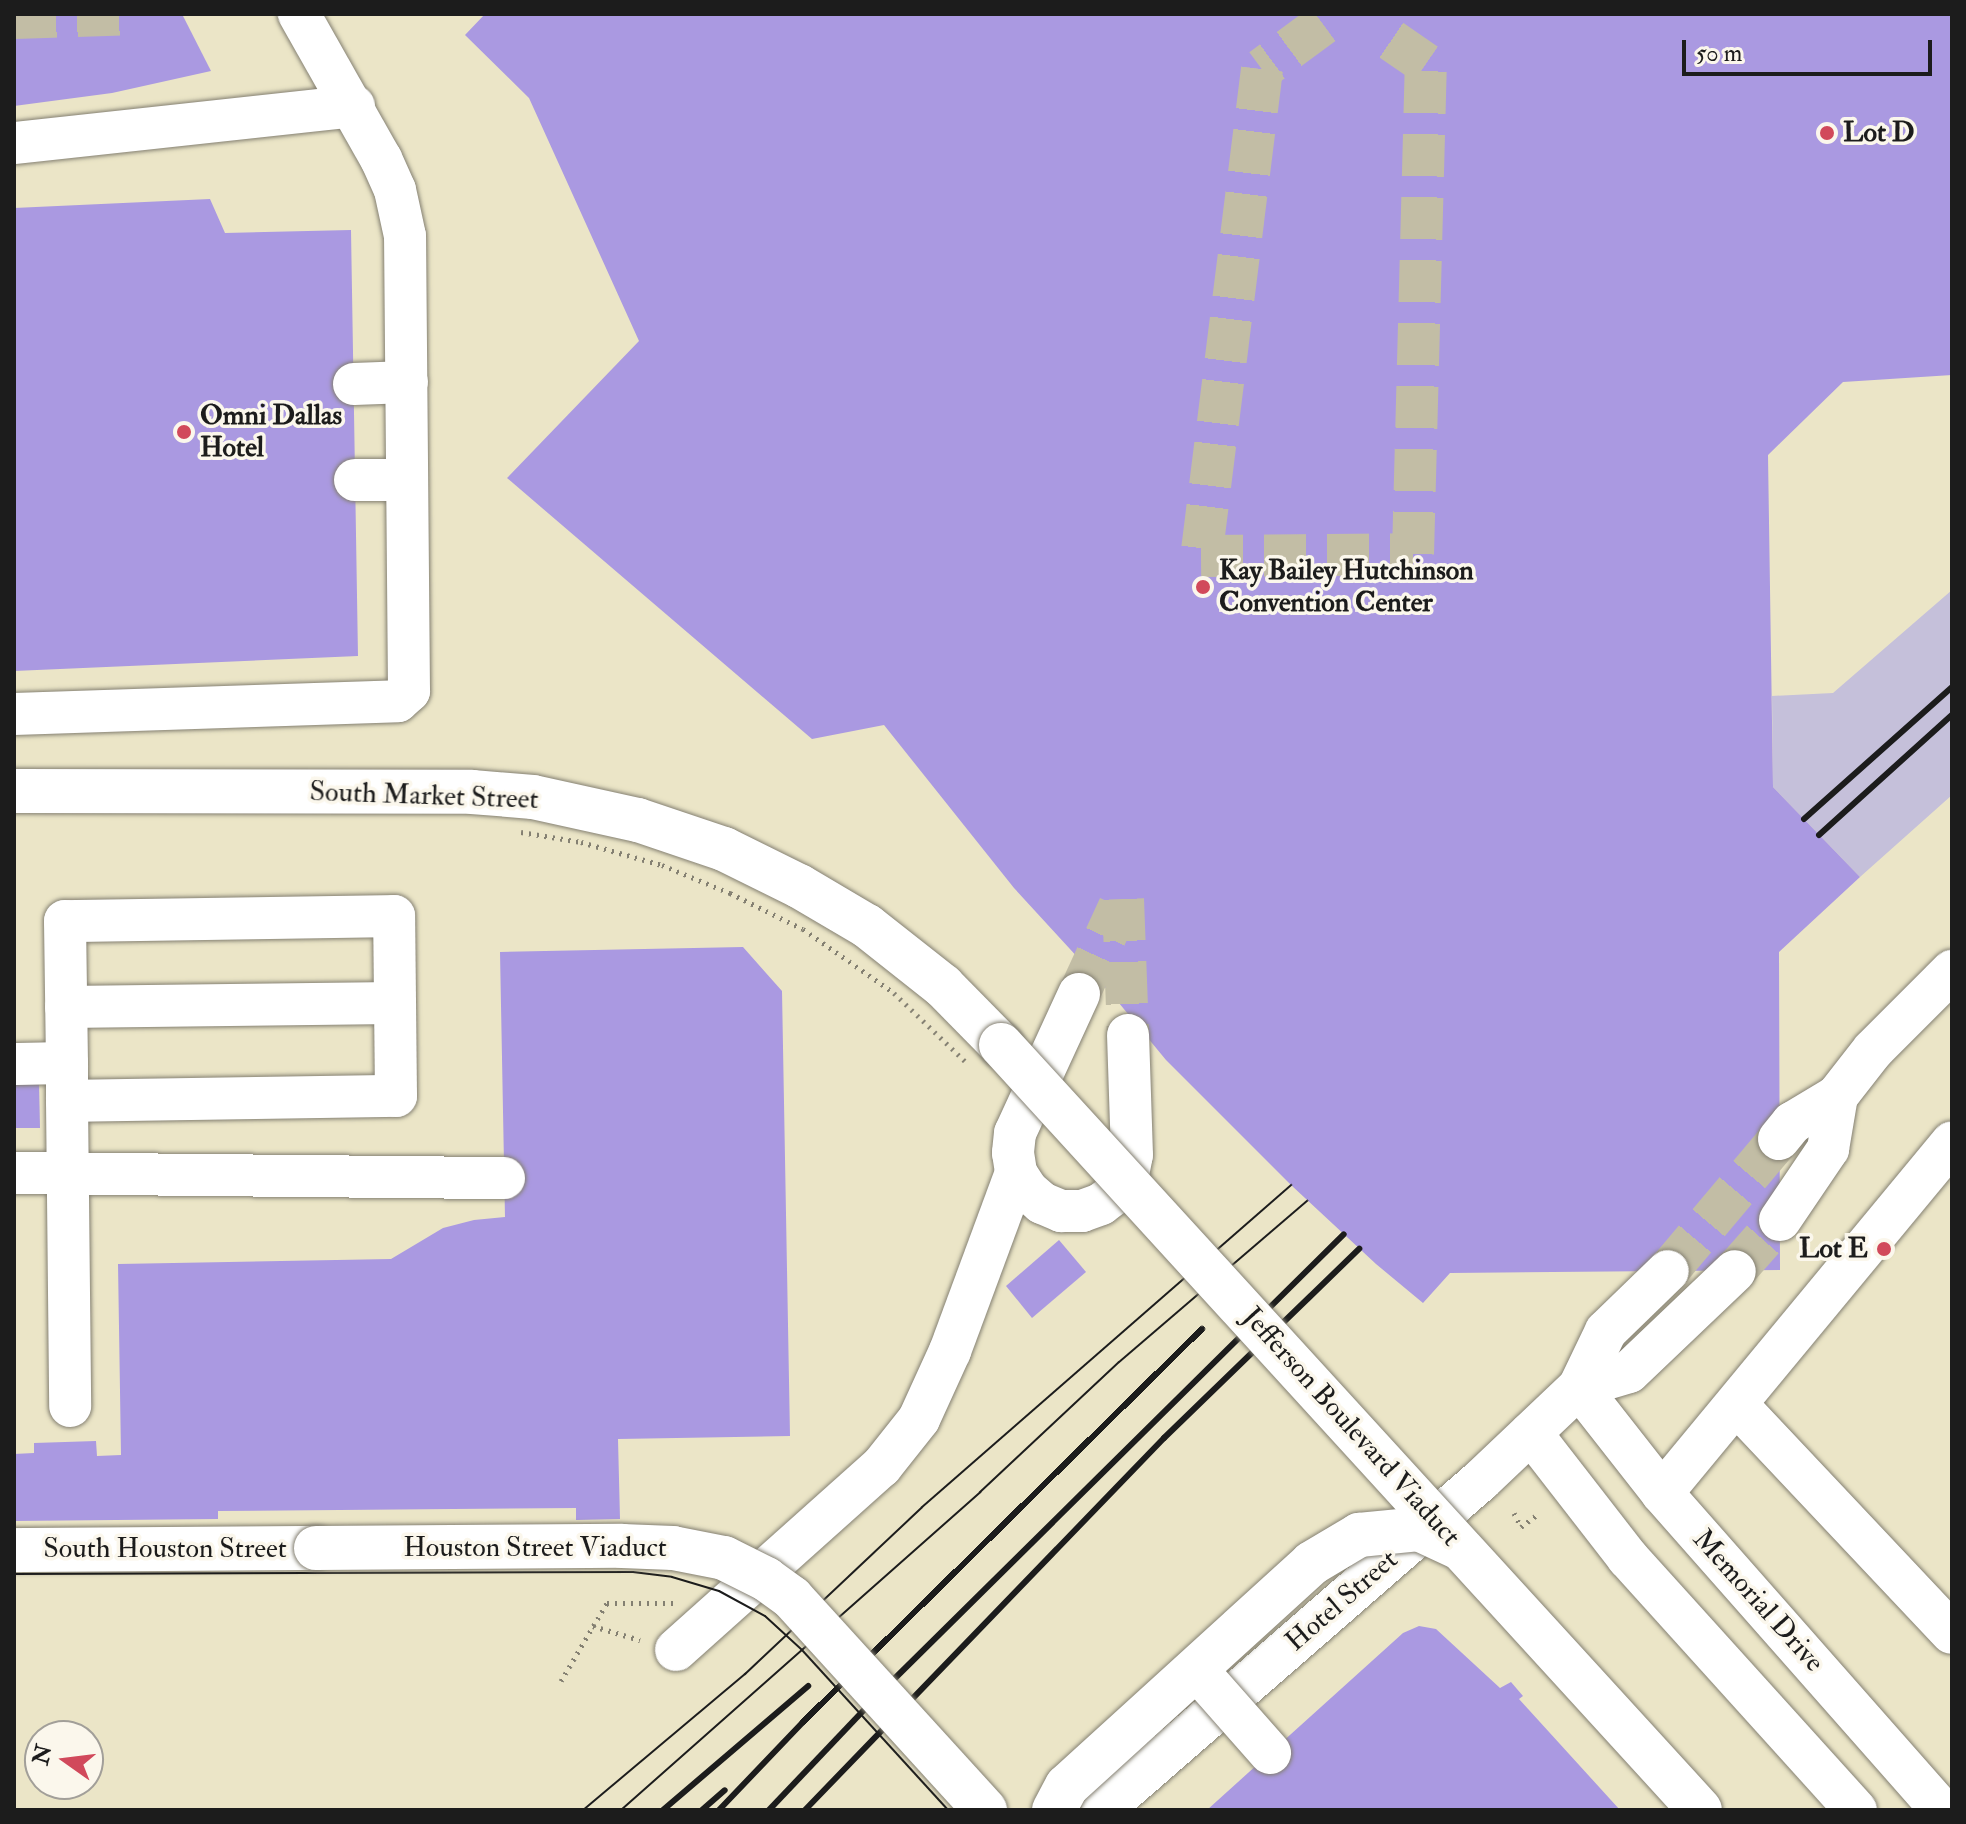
<!DOCTYPE html>
<style>
body{margin:0}
#map{position:relative;width:1966px;height:1824px;overflow:hidden;background:#ebe5c7;font-family:"IM FELL Double Pica",serif}
div>[style]{position:absolute}
.industrial>*{inset:0;background:#c5c0da}
.building>*{inset:0;background:#aa99e1}
.minor-tunnel>*{height:42px;margin-top:-21px;transform-origin:0;background:repeating-linear-gradient(90deg,#c2bda5 0 42px,transparent 0 63px)}
.path>*{height:5px;margin-top:-2.5px;transform-origin:0;background:repeating-linear-gradient(90deg,#848072 0 2px,transparent 0 8px)}
.roads{filter:drop-shadow(0 0 2px #848072) drop-shadow(0 0 2px #848072)}
.minor>*{height:42px;margin:-21px;padding:0 21px;transform-origin:21px;border-radius:21px;background:#fff}
.major>*{height:44px;margin:-22px;padding:0 22px;transform-origin:22px;border-radius:22px;background:#fff}
.tram>*{height:2px;margin:-1px;padding:0 1px;transform-origin:1px;border-radius:1px;background:#1c1c1c}
.rail>*{height:6px;margin:-3px;padding:0 3px;transform-origin:3px;border-radius:3px;background:#1c1c1c}
.path-bridge>*{height:5px;margin-top:-2.5px;transform-origin:0;background:repeating-linear-gradient(90deg,#848072 0 2px,transparent 0 8px)}
.bridges{filter:drop-shadow(0 0 2px #848072) drop-shadow(0 0 2px #848072)}
.minor-bridge>*{height:42px;margin:-21px;padding:0 21px;transform-origin:21px;border-radius:21px;background:#fff}
.major-bridge>*{height:44px;margin:-22px;padding:0 22px;transform-origin:22px;border-radius:22px;background:#fff}
.dots>*{width:22px;height:22px;translate:-50% -50%;box-sizing:border-box;border:4px solid #fbf7ec;border-radius:50%}
span{translate:-50% -50%;white-space:nowrap;text-align:center;line-height:1.15;-webkit-text-stroke:7px #fbf7ec;paint-order:stroke}
.poi-label{font-size:28px;color:#1c1c1c;font-weight:700}
.left{translate:0 -50%;text-align:left}
.right{translate:-100% -50%;text-align:right}
.street-label{font-size:28px;color:#1c1c1c}
.frame{position:absolute;inset:0;border:16px solid #1c1c1c;pointer-events:none}
.north{position:absolute;left:24px;top:1720px;width:80px;height:80px;box-sizing:border-box;background:#fbf7ec;border:2px solid #a29f99;border-radius:50%;rotate:284deg;font-size:22px;font-weight:700;line-height:32px;text-align:center;color:#1c1c1c}
.north::after{content:'';display:block;margin:auto;width:28px;height:36px;background:#d1495b;clip-path:polygon(50% 0,100% 100%,50% 72%,0 100%)}
.scale{position:absolute;left:1682px;top:40px;width:250px;height:36px;box-sizing:border-box;border:4px solid #1c1c1c;border-top:0;padding-left:10px;font-size:24px;line-height:28px;white-space:nowrap;color:#1c1c1c;-webkit-text-stroke:6px #fbf7ec;paint-order:stroke}
</style>
<div id="map">
<div class="industrial">
<i style="clip-path:polygon(1952px 590px,1952px 795px,1860px 877px,1773px 787px,1772px 696px,1833px 693px)"></i>
</div>
<div class="building">
<i style="clip-path:polygon(14px 14px,182px 14px,211px 71px,112px 93px,14px 106px)"></i>
<i style="clip-path:polygon(485px 14px,1952px 14px,1952px 375px,1843px 382px,1768px 455px,1773px 787px,1860px 877px,1779px 952px,1780px 1270px,1450px 1273px,1423px 1303px,1376px 1264px,1291px 1185px,1166px 1060px,1114px 997px,1014px 888px,884px 725px,812px 739px,507px 478px,639px 341px,529px 98px,465px 35px)"></i>
<i style="clip-path:polygon(210px 199px,225px 233px,351px 230px,358px 656px,14px 671px,14px 208px)"></i>
<i style="clip-path:polygon(743px 947px,782px 991px,790px 1436px,618px 1439px,620px 1519px,576px 1520px,576px 1508px,218px 1511px,218px 1519px,14px 1521px,14px 1454px,34px 1453px,34px 1443px,96px 1441px,97px 1456px,121px 1455px,118px 1264px,391px 1259px,443px 1228px,474px 1220px,505px 1217px,500px 952px)"></i>
<i style="clip-path:polygon(14px 1083px,39px 1083px,40px 1128px,14px 1128px)"></i>
<i style="clip-path:polygon(1059px 1240px,1086px 1272px,1032px 1318px,1006px 1286px)"></i>
<i style="clip-path:polygon(1419px 1626px,1436px 1629px,1500px 1688px,1511px 1682px,1523px 1696px,1519px 1699px,1620px 1810px,1207px 1810px,1403px 1633px)"></i>
</div>
<div class="minor-tunnel">
<i style="left:14px;top:18px;width:123px;rotate:-1.9deg"></i>
<i style="left:1323px;top:24px;width:76px;rotate:143.6deg"></i>
<i style="left:1262px;top:69px;width:491px;rotate:97.1deg"></i>
<i style="left:1201px;top:556px;width:212px;rotate:-0.5deg"></i>
<i style="left:1413px;top:554px;width:490px;rotate:-88.5deg"></i>
<i style="left:1426px;top:64px;width:62px;rotate:-145.5deg"></i>
<i style="left:1123px;top:899px;width:136px;rotate:87.9deg"></i>
<i style="left:1079px;top:994px;width:96px;rotate:-65.3deg"></i>
<i style="left:1668px;top:1271px;width:172px;rotate:-49.9deg"></i>
<i style="left:1735px;top:1271px;width:68px;rotate:-48.6deg"></i>
</div>
<div class="path">
<i style="left:1514px;top:1513px;width:16px;rotate:63deg"></i>
<i style="left:1521px;top:1527px;width:21px;rotate:-37deg"></i>
<i style="left:593px;top:1626px;width:49px;rotate:16.6deg"></i>
<i style="left:561px;top:1681px;width:91px;rotate:-59.5deg"></i>
<i style="left:607px;top:1603px;width:66px"></i>
</div>
<div class="roads">
<div class="minor">
<i style="left:14px;top:143px;width:342px;rotate:-6.2deg"></i>
<i style="left:354px;top:384px;width:53px;rotate:-2.2deg"></i>
<i style="left:355px;top:480px;width:52px"></i>
<i style="left:14px;top:714px;width:384px;rotate:-1.9deg"></i>
<i style="left:398px;top:701px;width:15px;rotate:-42deg"></i>
<i style="left:409px;top:691px;width:455px;rotate:-90.5deg"></i>
<i style="left:405px;top:236px;width:47px;rotate:-102.3deg"></i>
<i style="left:395px;top:190px;width:34px;rotate:-114deg"></i>
<i style="left:381px;top:159px;width:167px;rotate:-119.5deg"></i>
<i style="left:1079px;top:994px;width:153px;rotate:114.7deg"></i>
<i style="left:1015px;top:1133px;width:20px;rotate:96deg"></i>
<i style="left:1013px;top:1153px;width:20px;rotate:81deg"></i>
<i style="left:1016px;top:1173px;width:20px;rotate:57deg"></i>
<i style="left:1027px;top:1190px;width:20px;rotate:41deg"></i>
<i style="left:1042px;top:1203px;width:21px;rotate:23deg"></i>
<i style="left:1061px;top:1211px;width:21px"></i>
<i style="left:1082px;top:1211px;width:20px;rotate:-20deg"></i>
<i style="left:1101px;top:1204px;width:20px;rotate:-37deg"></i>
<i style="left:1117px;top:1192px;width:20px;rotate:-57deg"></i>
<i style="left:1128px;top:1175px;width:20px;rotate:-79deg"></i>
<i style="left:1132px;top:1155px;width:120px;rotate:-91.9deg"></i>
<i style="left:66px;top:1007px;width:328px;rotate:-0.7deg"></i>
<i style="left:14px;top:1064px;width:53px;rotate:-1.1deg"></i>
<i style="left:67px;top:1101px;width:329px;rotate:-0.9deg"></i>
<i style="left:396px;top:1096px;width:180px;rotate:-90.6deg"></i>
<i style="left:394px;top:916px;width:329px;rotate:179.1deg"></i>
<i style="left:65px;top:921px;width:142px;rotate:89.2deg"></i>
<i style="left:67px;top:1063px;width:38px;rotate:90deg"></i>
<i style="left:67px;top:1101px;width:305px;rotate:89.4deg"></i>
<i style="left:1779px;top:1139px;width:21px;rotate:-51deg"></i>
<i style="left:1792px;top:1123px;width:52px;rotate:-31deg"></i>
<i style="left:1837px;top:1096px;width:58px;rotate:-52deg"></i>
<i style="left:1873px;top:1050px;width:112px;rotate:-45deg"></i>
<i style="left:14px;top:1173px;width:490px;rotate:0.6deg"></i>
<i style="left:1780px;top:1220px;width:86px;rotate:-55.9deg"></i>
<i style="left:1828px;top:1149px;width:54px;rotate:-80.4deg"></i>
<i style="left:1579px;top:1387px;width:135px;rotate:51.9deg"></i>
<i style="left:1662px;top:1493px;width:422px;rotate:48.6deg"></i>
<i style="left:1579px;top:1387px;width:52px;rotate:-16.7deg"></i>
<i style="left:1629px;top:1372px;width:146px;rotate:-43.6deg"></i>
<i style="left:1737px;top:1405px;width:313px;rotate:46.7deg"></i>
<i style="left:1531px;top:1433px;width:158px;rotate:52.2deg"></i>
<i style="left:1628px;top:1558px;width:340px;rotate:47.9deg"></i>
<i style="left:1662px;top:1493px;width:455px;rotate:-50.4deg"></i>
<i style="left:676px;top:1650px;width:275px;rotate:-41.8deg"></i>
<i style="left:881px;top:1467px;width:61px;rotate:-51.6deg"></i>
<i style="left:919px;top:1419px;width:75px;rotate:-65.5deg"></i>
<i style="left:950px;top:1351px;width:190px;rotate:-69.7deg"></i>
<i style="left:1102px;top:1810px;width:501px;rotate:-41.04deg"></i>
<i style="left:1480px;top:1481px;width:137px;rotate:-43.5deg"></i>
<i style="left:1579px;top:1387px;width:62px;rotate:-64.3deg"></i>
<i style="left:1606px;top:1331px;width:86px;rotate:-44.1deg"></i>
</div>
<div class="major">
<i style="left:14px;top:791px;width:458px;rotate:0.1deg"></i>
<i style="left:472px;top:792px;width:61px;rotate:4.7deg"></i>
<i style="left:533px;top:797px;width:107px;rotate:12.4deg"></i>
<i style="left:638px;top:820px;width:91px;rotate:18.6deg"></i>
<i style="left:724px;top:849px;width:84px;rotate:26.3deg"></i>
<i style="left:799px;top:886px;width:79px;rotate:30.5deg"></i>
<i style="left:867px;top:926px;width:97px;rotate:38.3deg"></i>
<i style="left:943px;top:986px;width:83px;rotate:45.5deg"></i>
<i style="left:14px;top:1550px;width:302px;rotate:-0.4deg"></i>
</div>
</div>
<div class="tram">
<i style="left:14px;top:1574px;width:619px;rotate:-0.19deg"></i>
<i style="left:633px;top:1572px;width:39px;rotate:7deg"></i>
<i style="left:672px;top:1577px;width:49px;rotate:16.6deg"></i>
<i style="left:719px;top:1591px;width:52px;rotate:28.5deg"></i>
<i style="left:765px;top:1616px;width:50px;rotate:42.6deg"></i>
<i style="left:802px;top:1650px;width:217px;rotate:47.6deg"></i>
<i style="left:583px;top:1810px;width:212px;rotate:-40deg"></i>
<i style="left:745px;top:1674px;width:243px;rotate:-43.3deg"></i>
<i style="left:922px;top:1507px;width:490px;rotate:-41.1deg"></i>
<i style="left:621px;top:1810px;width:480px;rotate:-41.5deg"></i>
<i style="left:980px;top:1492px;width:190px;rotate:-43.1deg"></i>
<i style="left:1119px;top:1362px;width:248px;rotate:-40.6deg"></i>
</div>
<div class="rail">
<i style="left:1804px;top:819px;width:198px;rotate:-41.7deg"></i>
<i style="left:1819px;top:835px;width:179px;rotate:-42.1deg"></i>
<i style="left:663px;top:1810px;width:191px;rotate:-40.5deg"></i>
<i style="left:702px;top:1810px;width:30px;rotate:-41deg"></i>
<i style="left:719px;top:1810px;width:122px;rotate:-46.3deg"></i>
<i style="left:803px;top:1722px;width:560px;rotate:-44.57deg"></i>
<i style="left:769px;top:1810px;width:158px;rotate:-46.5deg"></i>
<i style="left:878px;top:1695px;width:655px;rotate:-44.69deg"></i>
<i style="left:805px;top:1810px;width:517px;rotate:-46.02deg"></i>
<i style="left:1164px;top:1438px;width:272px;rotate:-44.1deg"></i>
</div>
<div class="path-bridge">
<i style="left:521px;top:832px;width:61px;rotate:9.5deg"></i>
<i style="left:581px;top:842px;width:84px;rotate:15.9deg"></i>
<i style="left:662px;top:865px;width:74px;rotate:22.4deg"></i>
<i style="left:730px;top:893px;width:81px;rotate:26.3deg"></i>
<i style="left:803px;top:929px;width:111px;rotate:35.1deg"></i>
<i style="left:894px;top:993px;width:100px;rotate:43.8deg"></i>
</div>
<div class="bridges">
<div class="minor-bridge">
<i style="left:1196px;top:1669px;width:112px;rotate:48.6deg"></i>
</div>
<div class="major-bridge">
<i style="left:1001px;top:1045px;width:1036px;rotate:47.58deg"></i>
<i style="left:316px;top:1548px;width:306px;rotate:-0.4deg"></i>
<i style="left:622px;top:1546px;width:51px;rotate:2.2deg"></i>
<i style="left:673px;top:1548px;width:52px;rotate:11.1deg"></i>
<i style="left:724px;top:1558px;width:47px;rotate:26.6deg"></i>
<i style="left:766px;top:1579px;width:32px;rotate:36deg"></i>
<i style="left:792px;top:1598px;width:287px;rotate:47.7deg"></i>
<i style="left:1054px;top:1810px;width:27px;rotate:-62deg"></i>
<i style="left:1067px;top:1786px;width:331px;rotate:-42.3deg"></i>
<i style="left:1312px;top:1563px;width:55px;rotate:-30.8deg"></i>
<i style="left:1359px;top:1535px;width:60px;rotate:-5.7deg"></i>
<i style="left:1419px;top:1529px;width:45px;rotate:24.9deg"></i>
</div>
</div>
<div class="dots">
<i style="left:1827px;top:133px;background:#d1495b"></i>
<i style="left:184px;top:432px;background:#d1495b"></i>
<i style="left:1203px;top:587px;background:#d1495b"></i>
<i style="left:1884px;top:1249px;background:#d1495b"></i>
</div>
<div class="poi-label">
<span class="left" style="left:1843px;top:133px">Lot D</span>
<span class="left" style="left:200px;top:432px">Omni Dallas<br>Hotel</span>
<span class="left" style="left:1219px;top:587px">Kay Bailey Hutchinson<br>Convention Center</span>
<span class="right" style="left:1868px;top:1249px">Lot E</span>
</div>
<div class="street-label">
<span style="left:424px;top:796px;rotate:2deg">South Market Street</span>
<span style="left:1351px;top:1427px;rotate:48deg">Jefferson Boulevard Viaduct</span>
<span style="left:535px;top:1548px">Houston Street Viaduct</span>
<span style="left:165px;top:1549px">South Houston Street</span>
<span style="left:1342px;top:1601px;rotate:-41deg">Hotel Street</span>
<span style="left:1758px;top:1601px;rotate:48deg">Memorial Drive</span>
</div>
<div class="frame"></div>
<div class="north">N</div>
<div class="scale">50 m</div>
</div>
